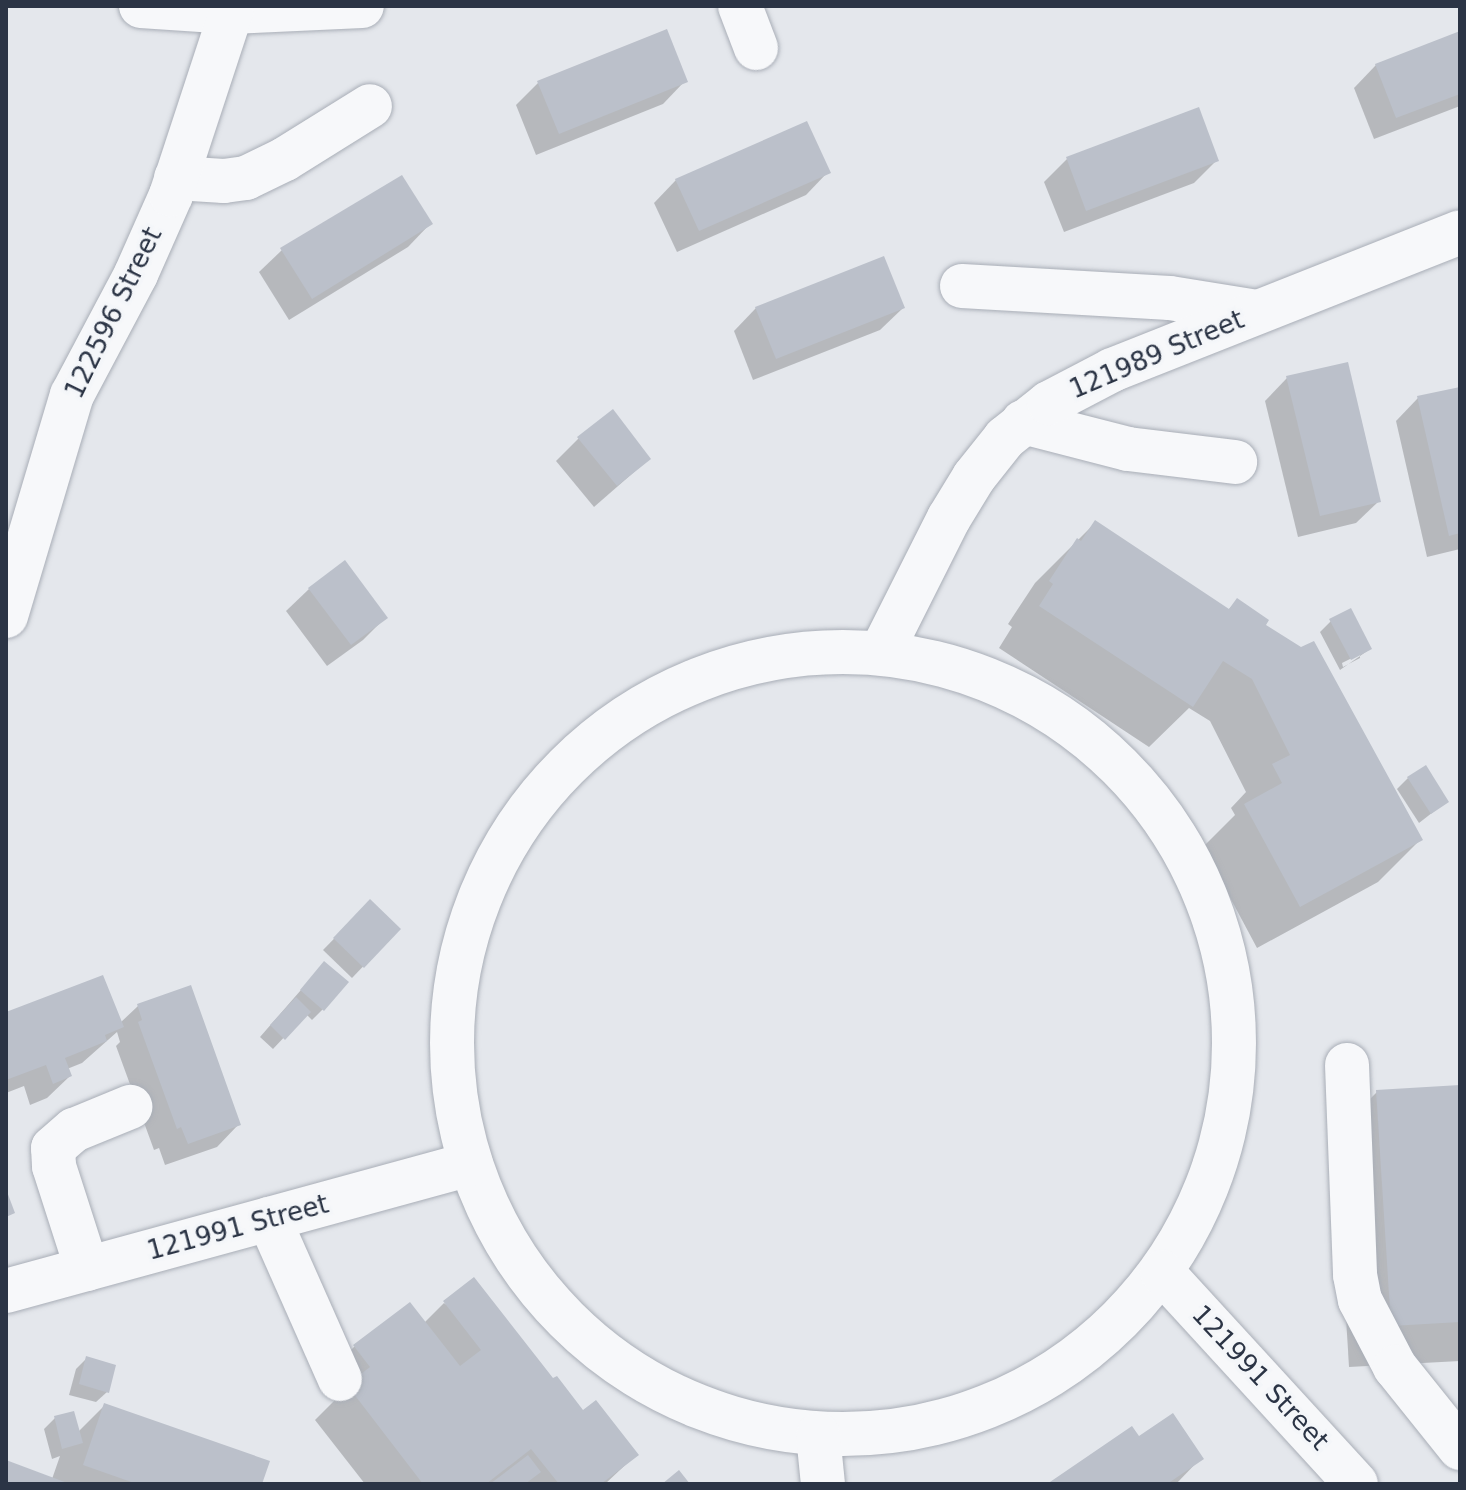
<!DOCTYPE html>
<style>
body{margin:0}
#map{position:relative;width:1466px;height:1490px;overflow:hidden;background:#e4e7ec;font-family:"DejaVu Sans",sans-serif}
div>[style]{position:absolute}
.shadow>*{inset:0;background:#0003}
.building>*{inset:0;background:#bbc0ca}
.roads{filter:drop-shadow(0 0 2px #a9aeb7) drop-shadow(0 0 2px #a9aeb7)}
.minor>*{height:44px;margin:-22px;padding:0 22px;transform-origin:22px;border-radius:22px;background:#f7f8fa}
.minor>.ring{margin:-22px;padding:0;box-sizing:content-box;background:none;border:44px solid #f7f8fa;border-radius:50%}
span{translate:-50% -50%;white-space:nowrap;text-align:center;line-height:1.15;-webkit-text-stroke:7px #f4f6f9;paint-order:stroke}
.street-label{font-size:26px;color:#2b3445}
.frame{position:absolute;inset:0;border:8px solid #2b3445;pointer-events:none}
</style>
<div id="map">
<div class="shadow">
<i style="clip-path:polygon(1460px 34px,1460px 106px,1374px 139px,1354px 88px,1376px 65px)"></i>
<i style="clip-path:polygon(685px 81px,663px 104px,536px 155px,516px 105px,538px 83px)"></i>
<i style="clip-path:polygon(1197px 110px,1217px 160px,1194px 183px,1064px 232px,1044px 182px,1067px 159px)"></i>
<i style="clip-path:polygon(828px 172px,806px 195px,677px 252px,654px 203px,676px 180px)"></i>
<i style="clip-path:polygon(430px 224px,408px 247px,289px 320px,259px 272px,282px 250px)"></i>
<i style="clip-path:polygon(756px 308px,903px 308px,880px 330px,753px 380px,734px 331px)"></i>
<i style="clip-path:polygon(1287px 378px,1379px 501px,1356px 523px,1298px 537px,1265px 401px)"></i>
<i style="clip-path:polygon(1460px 389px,1460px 549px,1427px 557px,1396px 421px,1418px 398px)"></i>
<i style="clip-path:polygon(579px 438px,649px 459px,594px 507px,556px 461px)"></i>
<i style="clip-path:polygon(1095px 523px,1228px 610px,1237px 601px,1263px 626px,1420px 840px,1378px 882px,1257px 948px,1203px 847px,1235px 815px,1231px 808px,1246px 792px,1210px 721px,1189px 708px,1149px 747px,999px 648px,1012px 627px,1008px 624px,1035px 583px)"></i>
<i style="clip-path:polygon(309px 589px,385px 618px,363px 640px,327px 666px,286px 611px)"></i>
<i style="clip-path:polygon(evenodd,1331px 621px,1370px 649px,1340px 670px,1320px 632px,1331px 621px,1360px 654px,1360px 658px,1343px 667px,1342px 663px,1360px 654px)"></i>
<i style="clip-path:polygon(1408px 778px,1446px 802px,1419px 823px,1397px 789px)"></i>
<i style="clip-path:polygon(370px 902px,399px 929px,352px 978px,323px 950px)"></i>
<i style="clip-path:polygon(314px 975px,323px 1009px,312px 1020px,306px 1014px,273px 1049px,260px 1037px)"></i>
<i style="clip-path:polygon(138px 1006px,239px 1124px,217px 1147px,165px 1165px,159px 1148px,154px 1150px,116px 1046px,120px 1042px,117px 1032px,82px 1063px,67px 1069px,70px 1076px,47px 1098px,30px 1105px,24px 1086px,6px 1093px,6px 1015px,120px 1023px)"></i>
<i style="clip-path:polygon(1460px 1087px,1460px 1361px,1349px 1367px,1335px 1134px,1377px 1092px)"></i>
<i style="clip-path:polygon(444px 1303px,553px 1381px,582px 1413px,636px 1455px,605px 1484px,365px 1484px,315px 1420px,336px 1399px,321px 1380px,354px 1347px,410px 1304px,424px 1323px)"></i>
<i style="clip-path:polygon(87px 1358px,107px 1392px,96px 1402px,69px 1395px,76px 1369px)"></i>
<i style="clip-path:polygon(105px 1405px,260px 1484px,6px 1484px,6px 1463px,52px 1479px,60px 1456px,52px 1459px,44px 1429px,55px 1418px,78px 1432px)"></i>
<i style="clip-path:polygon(1138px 1439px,1201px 1458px,1176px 1484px,1050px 1484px)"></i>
</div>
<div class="building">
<i style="clip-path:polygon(667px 29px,688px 82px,559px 134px,537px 81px)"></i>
<i style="clip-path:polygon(1460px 31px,1460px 94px,1396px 118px,1375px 64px)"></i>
<i style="clip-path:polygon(1199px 107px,1219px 161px,1086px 211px,1066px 157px)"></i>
<i style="clip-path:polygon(807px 121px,831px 173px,699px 231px,675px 179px)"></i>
<i style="clip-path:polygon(402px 175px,433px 224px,312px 299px,280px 248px)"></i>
<i style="clip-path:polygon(884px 256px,905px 308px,776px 359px,755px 307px)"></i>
<i style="clip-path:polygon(1348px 362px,1381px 502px,1320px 516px,1286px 376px)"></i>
<i style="clip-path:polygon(1460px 387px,1460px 533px,1449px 536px,1417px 396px)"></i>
<i style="clip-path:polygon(613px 409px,651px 459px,617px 486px,577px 437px)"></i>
<i style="clip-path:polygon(1095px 520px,1229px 609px,1237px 598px,1269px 620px,1266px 625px,1301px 647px,1314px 641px,1423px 840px,1300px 907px,1244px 804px,1282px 783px,1272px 764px,1290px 755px,1252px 679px,1223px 661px,1193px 707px,1039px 606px,1053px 584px,1049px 581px,1077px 538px,1081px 541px)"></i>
<i style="clip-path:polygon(345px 560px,388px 618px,351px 645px,308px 588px)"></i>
<i style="clip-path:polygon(1351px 608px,1372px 649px,1351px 660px,1329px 619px)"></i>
<i style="clip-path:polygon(1426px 765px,1449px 802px,1431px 814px,1407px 777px)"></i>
<i style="clip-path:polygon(370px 899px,401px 929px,364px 968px,333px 938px)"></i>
<i style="clip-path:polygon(324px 961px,349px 982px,324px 1011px,300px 990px)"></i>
<i style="clip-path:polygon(103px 975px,124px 1027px,105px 1035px,107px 1041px,65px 1058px,72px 1076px,53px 1084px,46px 1065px,6px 1080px,6px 1012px)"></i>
<i style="clip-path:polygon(191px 985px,241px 1125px,188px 1144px,181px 1127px,177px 1129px,138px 1022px,142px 1020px,137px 1004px)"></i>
<i style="clip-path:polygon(296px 997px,311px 1012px,285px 1040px,270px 1025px)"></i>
<i style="clip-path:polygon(1460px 1085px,1460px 1322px,1391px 1326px,1376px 1090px)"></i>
<i style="clip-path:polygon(6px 1189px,15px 1213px,6px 1217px)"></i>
<i style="clip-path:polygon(474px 1277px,553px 1378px,557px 1376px,583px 1410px,596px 1400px,639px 1455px,601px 1484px,559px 1484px,531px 1449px,486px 1484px,423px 1484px,347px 1385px,370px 1367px,353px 1345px,410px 1302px,460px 1366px,481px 1350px,443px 1301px)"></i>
<i style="clip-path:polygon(86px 1356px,116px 1365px,109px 1393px,79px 1384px)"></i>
<i style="clip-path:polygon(104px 1403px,270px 1461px,262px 1484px,137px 1484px,83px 1465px)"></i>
<i style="clip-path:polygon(74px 1411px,83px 1443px,62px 1449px,54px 1416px)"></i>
<i style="clip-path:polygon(1173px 1413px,1204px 1459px,1167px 1484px,1047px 1484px,1132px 1426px,1139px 1436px)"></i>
<i style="clip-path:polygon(528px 1455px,541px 1472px,525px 1484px,490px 1484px)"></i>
<i style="clip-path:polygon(6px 1460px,70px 1484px,6px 1484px)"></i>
<i style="clip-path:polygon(679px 1470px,690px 1484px,662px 1484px)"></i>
</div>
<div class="roads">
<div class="minor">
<i style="left:141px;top:6px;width:90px;rotate:3.8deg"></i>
<i style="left:231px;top:12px;width:131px;rotate:-2.6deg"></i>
<i style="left:740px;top:6px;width:45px;rotate:69.1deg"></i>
<i style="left:176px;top:178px;width:48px;rotate:3.6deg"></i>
<i style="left:224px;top:181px;width:22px;rotate:-8deg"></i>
<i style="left:246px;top:178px;width:43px;rotate:-26deg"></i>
<i style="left:285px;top:159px;width:100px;rotate:-31.9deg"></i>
<i style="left:962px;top:286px;width:208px;rotate:3.3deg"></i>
<i style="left:1170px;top:298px;width:88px;rotate:9.1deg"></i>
<i style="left:1023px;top:422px;width:108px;rotate:14.4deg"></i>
<i style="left:1128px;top:449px;width:108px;rotate:6.9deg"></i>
<i style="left:6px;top:616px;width:231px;rotate:-73.4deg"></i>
<i style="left:72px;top:395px;width:137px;rotate:-62.1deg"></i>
<i style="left:136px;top:274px;width:86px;rotate:-66.1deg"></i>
<i style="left:171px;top:195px;width:193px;rotate:-71.8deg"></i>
<i class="ring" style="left:452px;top:652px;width:738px;height:738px"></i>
<i style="left:881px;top:653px;width:151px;rotate:-63.3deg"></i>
<i style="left:949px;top:518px;width:48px;rotate:-58.6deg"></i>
<i style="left:974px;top:477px;width:50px;rotate:-51.5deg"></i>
<i style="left:1005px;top:438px;width:56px;rotate:-38.5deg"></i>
<i style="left:1049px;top:403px;width:71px;rotate:-27.6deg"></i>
<i style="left:1112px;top:370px;width:374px;rotate:-21.6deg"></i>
<i style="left:1347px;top:1065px;width:210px;rotate:87.8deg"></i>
<i style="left:1355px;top:1275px;width:25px;rotate:79deg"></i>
<i style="left:1360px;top:1300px;width:76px;rotate:62.4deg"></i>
<i style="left:1395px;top:1367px;width:104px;rotate:51.3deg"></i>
<i style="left:269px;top:1219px;width:175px;rotate:66.1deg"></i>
<i style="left:87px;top:1269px;width:108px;rotate:-107.8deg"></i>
<i style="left:54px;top:1166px;width:18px;rotate:-93deg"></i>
<i style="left:53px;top:1148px;width:28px;rotate:-41deg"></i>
<i style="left:74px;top:1130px;width:61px;rotate:-22.3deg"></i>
<i style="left:1162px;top:1272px;width:287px;rotate:47.5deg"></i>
<i style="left:6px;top:1291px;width:482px;rotate:-15.3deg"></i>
<i style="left:818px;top:1435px;width:49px;rotate:84.2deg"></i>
</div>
</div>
<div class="street-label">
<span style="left:114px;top:313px;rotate:-64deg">122596 Street</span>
<span style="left:1157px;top:355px;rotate:-23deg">121989 Street</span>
<span style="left:238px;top:1228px;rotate:-15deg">121991 Street</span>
<span style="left:1260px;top:1378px;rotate:47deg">121991 Street</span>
</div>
<div class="frame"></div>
</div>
